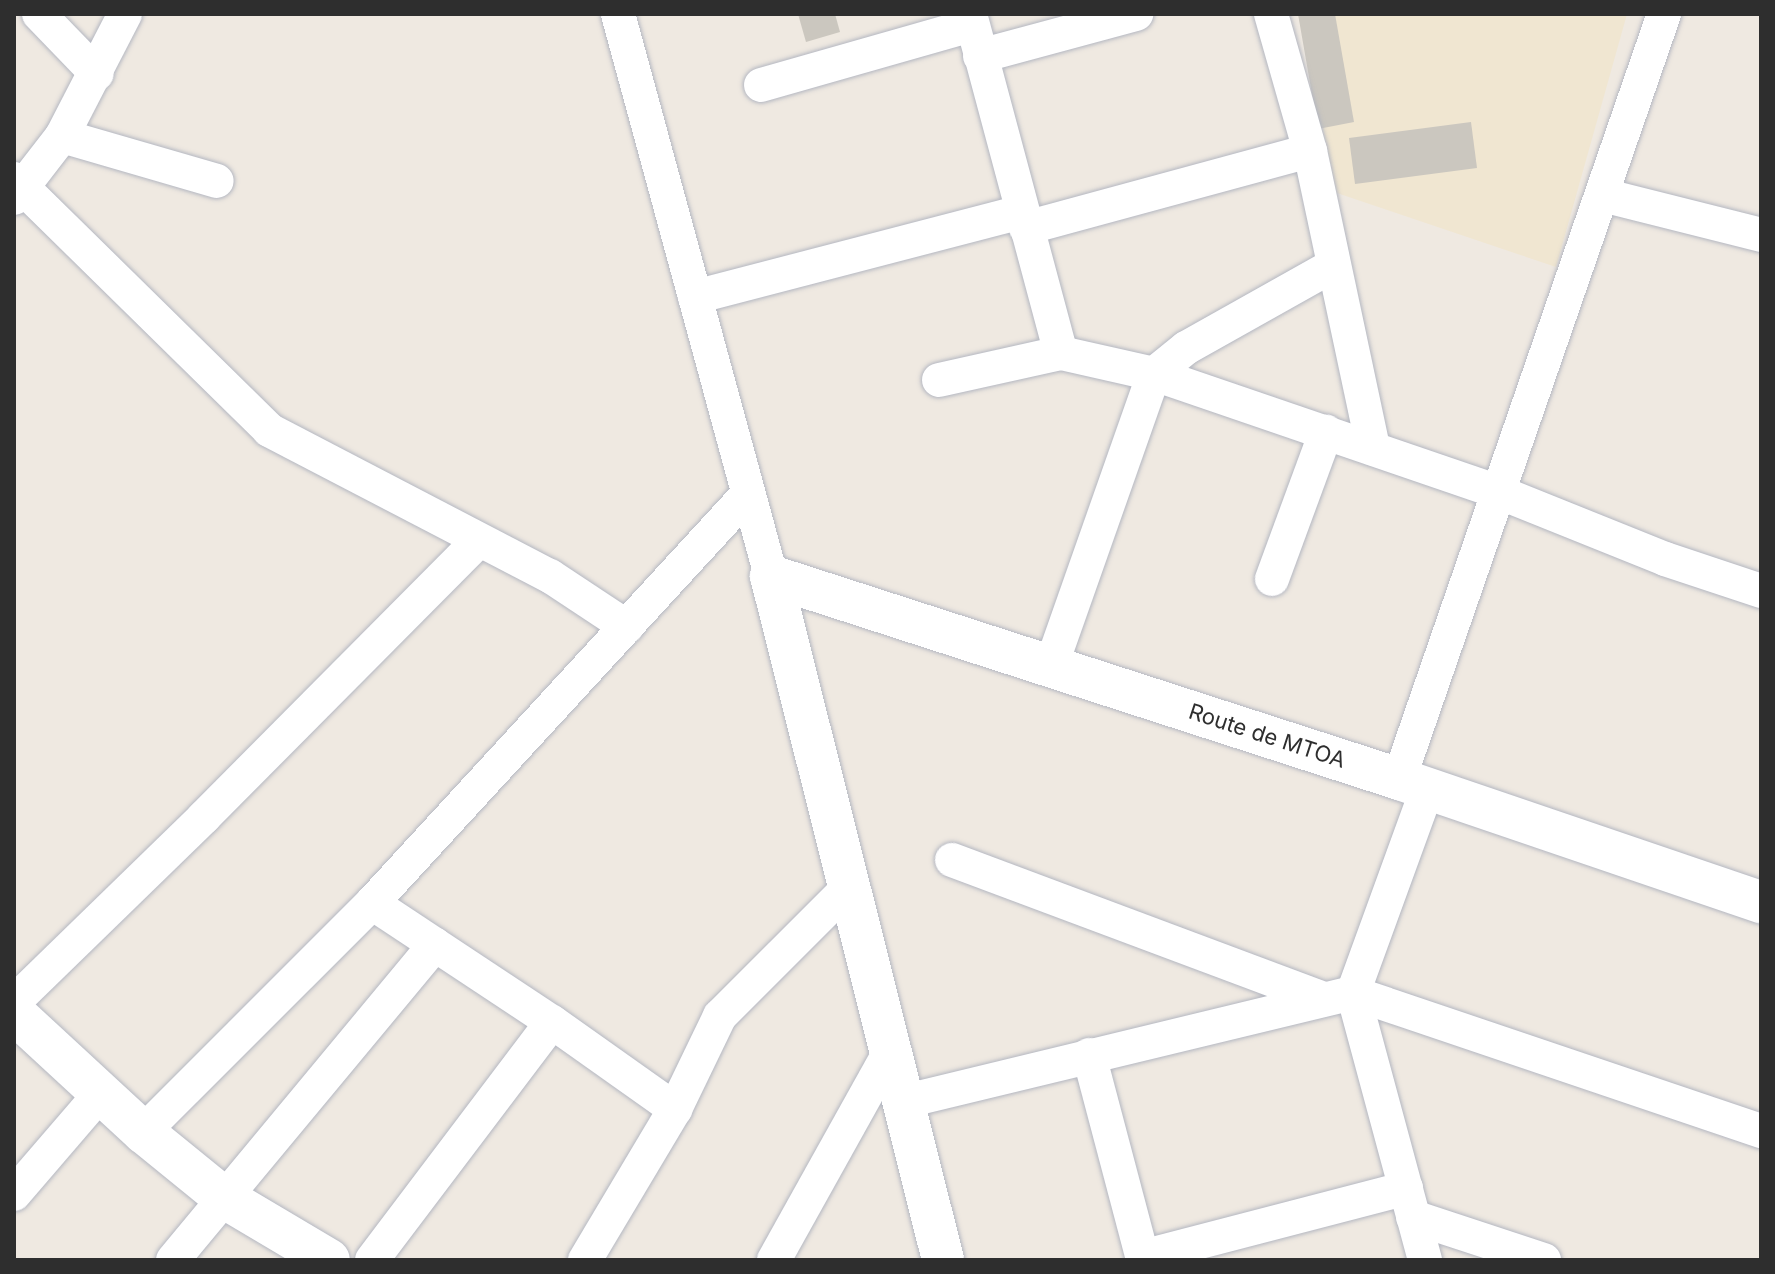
<!DOCTYPE html>
<style>
body{margin:0}
#map{position:relative;width:1775px;height:1274px;overflow:hidden;background:#efe9e1;font-family:Inter,sans-serif}
div>[style]{position:absolute}
.education>*{inset:0;background:#f0e6d1}
.building>*{inset:0;background:#cbc7bf}
.roads{filter:drop-shadow(0 0 2px #b4b7c1) drop-shadow(0 0 2px #b4b7c1)}
.minor>*{height:34px;margin:-17px;padding:0 17px;transform-origin:17px;border-radius:17px;background:#fff}
.tertiary>*{height:42px;margin:-21px;padding:0 21px;transform-origin:21px;border-radius:21px;background:#fff}
span{translate:-50% -50%;white-space:nowrap;text-align:center;line-height:1.15;-webkit-text-stroke:6px #fff;paint-order:stroke}
.street-label{font-size:22px;color:#2e2e2e}
.frame{position:absolute;inset:0;border:16px solid #2e2e2e;pointer-events:none}
</style>
<div id="map">
<div class="education">
<i style="clip-path:polygon(1298px 14px,1627px 14px,1556px 267px,1337px 193px)"></i>
</div>
<div class="building">
<i style="clip-path:polygon(798px 14px,835px 14px,840px 32px,806px 42px)"></i>
<i style="clip-path:polygon(1298px 14px,1335px 14px,1354px 122px,1318px 129px)"></i>
<i style="clip-path:polygon(1471px 122px,1477px 168px,1355px 184px,1349px 138px)"></i>
</div>
<div class="roads">
<div class="minor">
<i style="left:39px;top:14px;width:83px;rotate:46deg"></i>
<i style="left:618px;top:14px;width:582px;rotate:74.77deg"></i>
<i style="left:970px;top:14px;width:351px;rotate:75deg"></i>
<i style="left:1271px;top:14px;width:142px;rotate:74.1deg"></i>
<i style="left:1310px;top:151px;width:304px;rotate:78deg"></i>
<i style="left:980px;top:56px;width:162px;rotate:-15.1deg"></i>
<i style="left:761px;top:85px;width:219px;rotate:-15.9deg"></i>
<i style="left:62px;top:136px;width:161px;rotate:16.2deg"></i>
<i style="left:14px;top:179px;width:358px;rotate:44.5deg"></i>
<i style="left:269px;top:430px;width:317px;rotate:27.5deg"></i>
<i style="left:550px;top:576px;width:92px;rotate:33.5deg"></i>
<i style="left:1602px;top:195px;width:164px;rotate:14.1deg"></i>
<i style="left:14px;top:198px;width:78px;rotate:-52.3deg"></i>
<i style="left:62px;top:136px;width:137px;rotate:-62.7deg"></i>
<i style="left:1026px;top:228px;width:294px;rotate:-15.2deg"></i>
<i style="left:695px;top:297px;width:338px;rotate:-14.6deg"></i>
<i style="left:939px;top:380px;width:125px;rotate:-12.5deg"></i>
<i style="left:1061px;top:353px;width:95px;rotate:12.7deg"></i>
<i style="left:1154px;top:374px;width:367px;rotate:18.9deg"></i>
<i style="left:1501px;top:493px;width:177px;rotate:21.9deg"></i>
<i style="left:1665px;top:559px;width:101px;rotate:18.4deg"></i>
<i style="left:1272px;top:579px;width:157px;rotate:-69.8deg"></i>
<i style="left:1051px;top:666px;width:310px;rotate:-70.6deg"></i>
<i style="left:1154px;top:374px;width:41px;rotate:-39.1deg"></i>
<i style="left:1186px;top:348px;width:167px;rotate:-29.3deg"></i>
<i style="left:1399px;top:779px;width:810px;rotate:-70.89deg"></i>
<i style="left:952px;top:860px;width:397px;rotate:20.5deg"></i>
<i style="left:372px;top:903px;width:216px;rotate:33.5deg"></i>
<i style="left:552px;top:1022px;width:151px;rotate:35.3deg"></i>
<i style="left:14px;top:1002px;width:265px;rotate:-44.2deg"></i>
<i style="left:204px;top:817px;width:389px;rotate:-45.2deg"></i>
<i style="left:1089px;top:1055px;width:212px;rotate:75.2deg"></i>
<i style="left:902px;top:1102px;width:464px;rotate:-13.6deg"></i>
<i style="left:1353px;top:993px;width:431px;rotate:18.7deg"></i>
<i style="left:143px;top:1132px;width:324px;rotate:-45deg"></i>
<i style="left:372px;top:903px;width:554px;rotate:-47.41deg"></i>
<i style="left:14px;top:1194px;width:133px;rotate:-49.3deg"></i>
<i style="left:1413px;top:1217px;width:138px;rotate:18.2deg"></i>
<i style="left:1142px;top:1257px;width:273px;rotate:-14.6deg"></i>
<i style="left:173px;top:1260px;width:410px;rotate:-50.3deg"></i>
<i style="left:372px;top:1260px;width:298px;rotate:-52.9deg"></i>
<i style="left:585px;top:1260px;width:176px;rotate:-59.2deg"></i>
<i style="left:675px;top:1109px;width:103px;rotate:-64.2deg"></i>
<i style="left:720px;top:1016px;width:181px;rotate:-45deg"></i>
<i style="left:774px;top:1260px;width:237px;rotate:-60.9deg"></i>
<i style="left:1425px;top:1260px;width:277px;rotate:-105.1deg"></i>
<i style="left:1353px;top:993px;width:216px;rotate:-70deg"></i>
</div>
<div class="tertiary">
<i style="left:771px;top:576px;width:660px;rotate:17.91deg"></i>
<i style="left:1399px;top:779px;width:382px;rotate:18.8deg"></i>
<i style="left:771px;top:576px;width:705px;rotate:75.88deg"></i>
<i style="left:14px;top:1013px;width:176px;rotate:42.7deg"></i>
<i style="left:143px;top:1132px;width:103px;rotate:39.1deg"></i>
<i style="left:223px;top:1197px;width:123px;rotate:30.7deg"></i>
</div>
</div>
<div class="street-label">
<span style="left:1267px;top:736px;rotate:18deg">Route de MTOA</span>
</div>
<div class="frame"></div>
</div>
